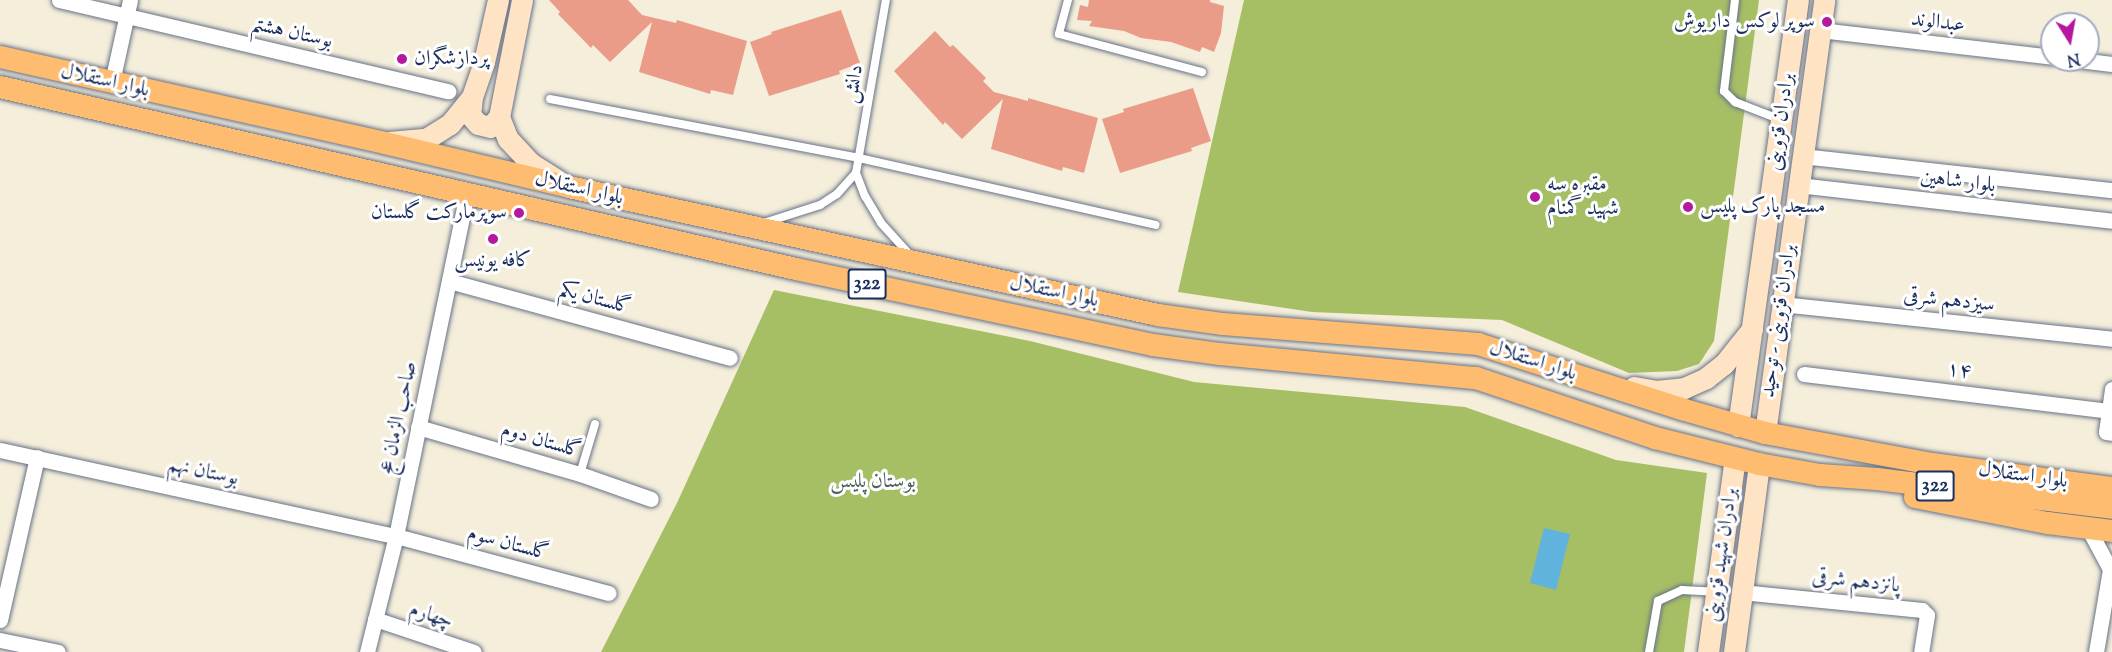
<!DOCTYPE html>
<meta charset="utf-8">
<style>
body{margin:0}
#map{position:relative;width:2112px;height:652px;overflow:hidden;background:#f4eeda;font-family:"Sorts Mill Goudy",Amiri,serif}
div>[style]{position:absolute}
.green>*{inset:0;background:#a6bf65}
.water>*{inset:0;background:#60b3dc}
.building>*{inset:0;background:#ea9c88}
.roads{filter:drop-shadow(0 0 2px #677289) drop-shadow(0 0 2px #677289)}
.lane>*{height:8px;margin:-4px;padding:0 4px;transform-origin:4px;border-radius:4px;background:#fff}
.street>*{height:15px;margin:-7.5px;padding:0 7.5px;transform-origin:7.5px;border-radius:7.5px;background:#fff}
.secondary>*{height:21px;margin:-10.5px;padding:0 10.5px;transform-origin:10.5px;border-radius:10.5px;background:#fee4c5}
.primary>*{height:22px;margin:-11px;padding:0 11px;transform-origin:11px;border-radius:11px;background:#fdbc6f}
.dots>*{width:16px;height:16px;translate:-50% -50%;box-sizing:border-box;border:3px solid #fff;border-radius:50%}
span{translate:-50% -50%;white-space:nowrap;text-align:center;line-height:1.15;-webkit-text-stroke:6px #fff;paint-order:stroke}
.shield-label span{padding:2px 4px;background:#fff;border:2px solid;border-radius:4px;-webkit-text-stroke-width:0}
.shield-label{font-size:20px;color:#1b2f5e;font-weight:700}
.poi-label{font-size:21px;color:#1b2f5e}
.right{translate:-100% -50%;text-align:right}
.left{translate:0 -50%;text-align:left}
.street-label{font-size:21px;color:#1b2f5e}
.park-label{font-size:21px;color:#4c6160}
.north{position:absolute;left:2040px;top:12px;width:60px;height:60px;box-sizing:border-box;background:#fff;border:2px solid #a4acbf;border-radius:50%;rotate:169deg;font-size:16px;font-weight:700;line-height:24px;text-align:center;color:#1b2f5e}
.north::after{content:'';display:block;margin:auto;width:21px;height:27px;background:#b5179e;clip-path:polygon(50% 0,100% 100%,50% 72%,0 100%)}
</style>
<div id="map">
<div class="green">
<i style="clip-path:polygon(1244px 0,1759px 0,1714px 341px,1699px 364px,1677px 371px,1629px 373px,1502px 320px,1312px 312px,1178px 292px)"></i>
<i style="clip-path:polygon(774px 290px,1030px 341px,1194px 382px,1465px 407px,1616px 460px,1707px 473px,1684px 652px,601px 652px,677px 503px)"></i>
</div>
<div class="water">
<i style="clip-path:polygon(1544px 528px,1570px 534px,1556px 590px,1530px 583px)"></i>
</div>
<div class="building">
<i style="clip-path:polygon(549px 0,628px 0,642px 15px,676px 23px,677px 20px,747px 41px,733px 95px,711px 90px,710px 94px,639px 72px,652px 22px,610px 62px,593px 45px,591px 48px,558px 14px,560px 12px)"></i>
<i style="clip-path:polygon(1089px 0,1210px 0,1210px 2px,1224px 6px,1221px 33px,1214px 52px,1202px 47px,1200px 52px,1171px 42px,1141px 38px,1124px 31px,1089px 26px,1092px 21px,1077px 20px,1080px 5px,1088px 7px)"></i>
<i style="clip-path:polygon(841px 10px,860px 63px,839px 71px,840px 74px,769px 96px,750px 42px,772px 34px,771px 32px)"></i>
<i style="clip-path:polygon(935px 31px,950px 47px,953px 45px,986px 78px,983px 81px,994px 92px,1028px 101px,1028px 98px,1098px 118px,1084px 173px,1063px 167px,1062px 171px,991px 149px,1003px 99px,962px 139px,945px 122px,943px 125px,894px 71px)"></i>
<i style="clip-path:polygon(1193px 88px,1211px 141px,1191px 148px,1192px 151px,1120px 173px,1102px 119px,1124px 112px,1123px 109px)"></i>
</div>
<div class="roads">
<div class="lane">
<i style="left:1068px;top:0;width:35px;rotate:105deg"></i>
<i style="left:1059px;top:34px;width:148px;rotate:14.9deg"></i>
<i style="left:1735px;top:0;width:92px;rotate:96.9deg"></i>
<i style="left:1724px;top:91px;width:16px;rotate:45deg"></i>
<i style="left:1735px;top:102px;width:47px;rotate:21.1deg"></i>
<i style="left:550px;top:99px;width:315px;rotate:10.8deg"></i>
<i style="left:859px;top:158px;width:304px;rotate:12.7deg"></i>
<i style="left:856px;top:173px;width:25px;rotate:69deg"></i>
<i style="left:865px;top:196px;width:31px;rotate:59deg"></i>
<i style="left:881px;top:223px;width:43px;rotate:47.8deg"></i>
<i style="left:767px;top:222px;width:56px;rotate:-17.8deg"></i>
<i style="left:820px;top:205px;width:20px;rotate:-33deg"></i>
<i style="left:837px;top:194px;width:28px;rotate:-48deg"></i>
<i style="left:856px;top:173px;width:176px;rotate:-80.2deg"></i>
<i style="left:580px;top:474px;width:52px;rotate:-73.3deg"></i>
<i style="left:1649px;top:652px;width:52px;rotate:-80deg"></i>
<i style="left:1658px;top:601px;width:26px;rotate:-25deg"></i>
<i style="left:1682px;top:590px;width:33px;rotate:3deg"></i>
</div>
<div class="street">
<i style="left:59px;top:0;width:400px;rotate:13.2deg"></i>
<i style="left:1820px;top:30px;width:234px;rotate:6.6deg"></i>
<i style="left:2079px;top:60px;width:33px;rotate:7deg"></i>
<i style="left:112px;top:82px;width:84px;rotate:-77.6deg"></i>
<i style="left:1802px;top:156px;width:312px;rotate:6.3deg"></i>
<i style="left:1798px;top:185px;width:316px;rotate:6.5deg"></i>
<i style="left:449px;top:281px;width:291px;rotate:15.3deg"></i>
<i style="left:1781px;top:304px;width:333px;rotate:6deg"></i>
<i style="left:1804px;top:374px;width:307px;rotate:6.9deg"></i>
<i style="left:2112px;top:389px;width:43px;rotate:97.9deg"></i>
<i style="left:2106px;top:432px;width:6px;rotate:9deg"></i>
<i style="left:418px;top:427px;width:169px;rotate:16.2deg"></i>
<i style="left:580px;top:474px;width:75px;rotate:19.4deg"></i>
<i style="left:0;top:450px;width:405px;rotate:12.3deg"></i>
<i style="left:396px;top:536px;width:220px;rotate:15deg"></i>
<i style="left:2088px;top:528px;width:47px;rotate:61.8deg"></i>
<i style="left:1741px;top:592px;width:182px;rotate:5.7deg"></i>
<i style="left:1922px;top:610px;width:7px;rotate:45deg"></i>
<i style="left:1927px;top:615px;width:37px;rotate:99deg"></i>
<i style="left:375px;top:619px;width:104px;rotate:18.4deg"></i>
<i style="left:0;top:620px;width:167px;rotate:-77.2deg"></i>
<i style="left:0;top:640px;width:59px;rotate:11.7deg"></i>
<i style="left:367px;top:652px;width:120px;rotate:-76deg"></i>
<i style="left:396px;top:536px;width:351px;rotate:-78.3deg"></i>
<i style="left:2096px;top:652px;width:84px;rotate:-80.4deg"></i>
</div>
<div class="secondary">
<i style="left:522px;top:0;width:119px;rotate:101.1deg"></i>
<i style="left:499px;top:117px;width:24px;rotate:68deg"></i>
<i style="left:508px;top:139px;width:33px;rotate:47deg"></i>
<i style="left:530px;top:163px;width:36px;rotate:32deg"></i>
<i style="left:472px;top:97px;width:18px;rotate:96deg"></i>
<i style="left:470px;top:115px;width:12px;rotate:48deg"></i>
<i style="left:478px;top:124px;width:12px;rotate:14deg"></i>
<i style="left:490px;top:127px;width:13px;rotate:-48deg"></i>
<i style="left:389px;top:142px;width:37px;rotate:-5deg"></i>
<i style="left:426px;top:139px;width:28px;rotate:-32deg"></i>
<i style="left:450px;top:124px;width:35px;rotate:-51deg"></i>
<i style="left:472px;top:97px;width:37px;rotate:-71deg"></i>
<i style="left:484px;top:62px;width:64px;rotate:-77.3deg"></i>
<i style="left:1634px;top:387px;width:22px;rotate:10deg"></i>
<i style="left:1656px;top:391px;width:28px;rotate:-6deg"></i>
<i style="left:1684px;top:388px;width:24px;rotate:-24deg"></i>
<i style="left:1706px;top:378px;width:23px;rotate:-38deg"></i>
<i style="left:1724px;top:364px;width:45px;rotate:-51.3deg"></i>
<i style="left:1738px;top:426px;width:430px;rotate:-82deg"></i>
<i style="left:1765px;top:433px;width:437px;rotate:-82.2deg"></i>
<i style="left:1708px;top:652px;width:196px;rotate:-82.1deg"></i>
<i style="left:1734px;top:652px;width:190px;rotate:-82.4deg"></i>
</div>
<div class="primary">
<i style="left:0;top:57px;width:394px;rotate:12.6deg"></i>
<i style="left:385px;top:143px;width:189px;rotate:13.4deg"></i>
<i style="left:569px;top:187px;width:603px;rotate:12.26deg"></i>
<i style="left:1158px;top:315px;width:66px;rotate:7.9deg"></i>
<i style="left:1223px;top:324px;width:256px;rotate:4.5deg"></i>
<i style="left:1478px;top:344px;width:217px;rotate:17.7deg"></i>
<i style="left:1685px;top:410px;width:83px;rotate:16deg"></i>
<i style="left:1765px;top:433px;width:170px;rotate:10.5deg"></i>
<i style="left:1932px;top:464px;width:182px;rotate:7.6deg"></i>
<i style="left:0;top:87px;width:817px;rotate:12.88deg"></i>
<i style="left:796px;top:269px;width:365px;rotate:12deg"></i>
<i style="left:1153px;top:345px;width:68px;rotate:7.7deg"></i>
<i style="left:1220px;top:354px;width:257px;rotate:5.4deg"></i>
<i style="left:1476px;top:378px;width:189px;rotate:18.5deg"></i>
<i style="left:1655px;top:438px;width:107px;rotate:14deg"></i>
<i style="left:1759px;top:464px;width:62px;rotate:10.2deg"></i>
<i style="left:1820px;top:475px;width:57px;rotate:4deg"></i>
<i style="left:1877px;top:479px;width:237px;rotate:7deg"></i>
<i style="left:1915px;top:497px;width:136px;rotate:11.1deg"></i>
<i style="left:2048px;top:523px;width:64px;rotate:7.1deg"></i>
</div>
</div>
<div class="dots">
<i style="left:1827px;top:22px;background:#b5179e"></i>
<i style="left:402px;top:59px;background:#b5179e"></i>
<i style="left:1535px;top:197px;background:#b5179e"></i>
<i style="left:1688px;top:207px;background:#b5179e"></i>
<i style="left:519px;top:213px;background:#b5179e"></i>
<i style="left:493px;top:239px;background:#b5179e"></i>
</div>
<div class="shield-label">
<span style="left:867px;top:284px">322</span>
<span style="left:1935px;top:486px">322</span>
</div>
<div class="poi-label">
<span class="right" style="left:1815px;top:22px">سوپر لوکس داریوش</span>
<span class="left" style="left:414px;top:59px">پردازشگران</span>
<span class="left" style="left:1547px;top:197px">مقبره سه<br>شهید گمنام</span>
<span class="left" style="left:1700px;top:207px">مسجد پارک پلیس</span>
<span class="right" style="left:507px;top:213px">سوپرمارکت گلستان</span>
<span style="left:493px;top:261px">کافه یونیس</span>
</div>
<div class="street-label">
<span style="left:1938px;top:23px;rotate:7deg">عبدالوند</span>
<span style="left:292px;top:33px;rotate:13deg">بوستان هشتم</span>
<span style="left:105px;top:81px;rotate:13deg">بلوار استقلال</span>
<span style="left:854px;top:84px;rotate:-80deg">دانش</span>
<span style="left:1781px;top:122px;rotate:-82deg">برادران قزوینی</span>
<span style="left:1958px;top:182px;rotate:7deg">بلوار شاهین</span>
<span style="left:579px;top:189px;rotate:13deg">بلوار استقلال</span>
<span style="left:1054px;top:292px;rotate:12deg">بلوار استقلال</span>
<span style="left:595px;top:299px;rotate:15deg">گلستان یکم</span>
<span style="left:1949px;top:301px;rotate:6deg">سیزدهم شرقی</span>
<span style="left:1779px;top:321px;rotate:-82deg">برادران قزوینی - توحید</span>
<span style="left:1533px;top:361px;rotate:18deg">بلوار استقلال</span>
<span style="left:1959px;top:371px;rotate:7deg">۱۴</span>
<span style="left:399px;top:418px;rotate:-78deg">صاحب الزمان عج</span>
<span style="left:541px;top:441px;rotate:16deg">گلستان دوم</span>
<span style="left:203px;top:472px;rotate:12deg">بوستان نهم</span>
<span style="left:2023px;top:476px;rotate:8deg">بلوار استقلال</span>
<span style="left:508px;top:544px;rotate:15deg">گلستان سوم</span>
<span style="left:1722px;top:555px;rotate:-82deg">برادران شهید قزوینی</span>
<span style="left:1856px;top:582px;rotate:6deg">پانزدهم شرقی</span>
<span style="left:431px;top:616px;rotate:18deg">چهارم</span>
</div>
<div class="park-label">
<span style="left:873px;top:482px">بوستان پلیس</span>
</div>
<div class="north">N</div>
</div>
